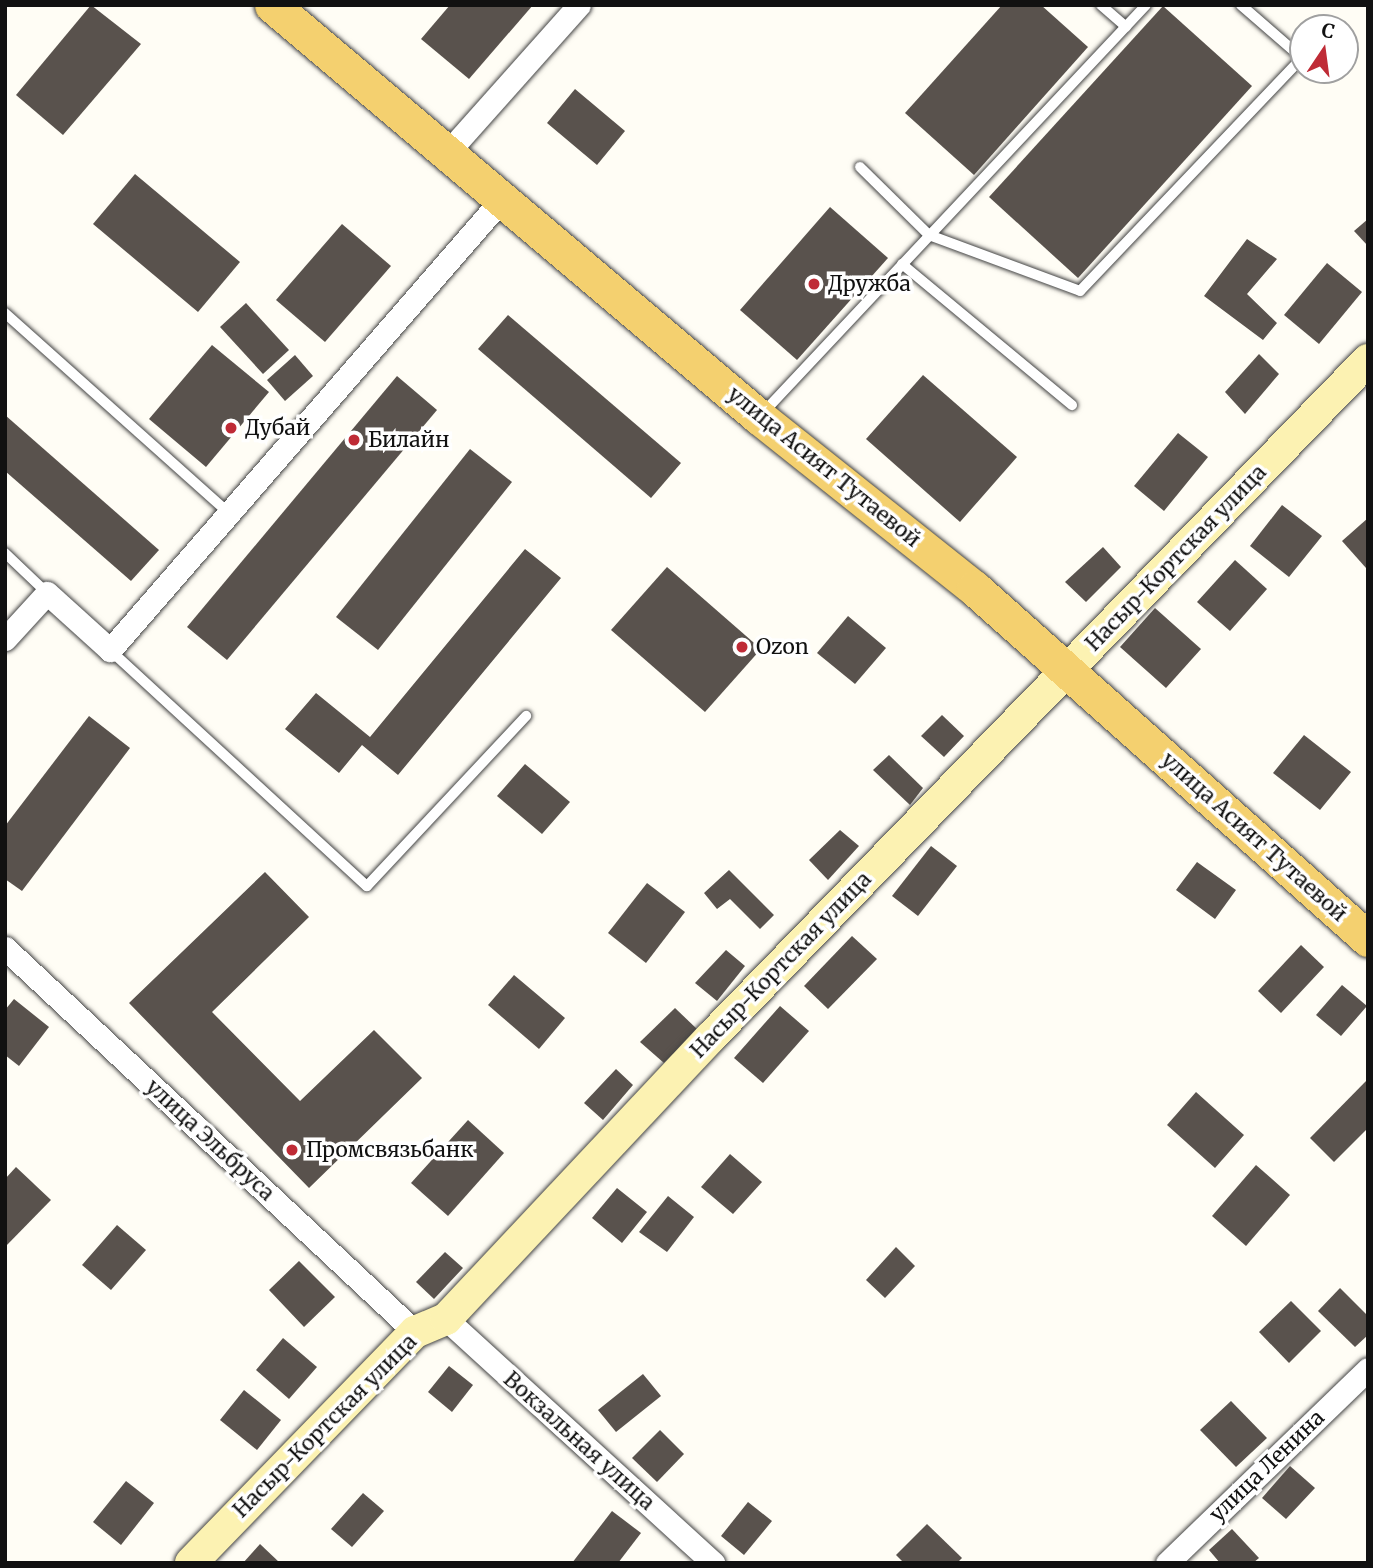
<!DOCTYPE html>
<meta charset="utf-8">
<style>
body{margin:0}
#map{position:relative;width:1373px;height:1568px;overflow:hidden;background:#fffdf5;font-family:Merriweather,serif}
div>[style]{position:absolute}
.building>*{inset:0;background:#59524d}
.roads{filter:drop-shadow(0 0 2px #444) drop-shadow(0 0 2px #444)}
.lane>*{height:10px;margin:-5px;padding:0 5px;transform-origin:5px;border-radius:5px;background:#fff}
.street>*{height:23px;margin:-11.5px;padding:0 11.5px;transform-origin:11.5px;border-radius:11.5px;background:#fff}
.secondary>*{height:32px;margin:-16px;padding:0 16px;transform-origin:16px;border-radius:16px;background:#fcf2b2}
.primary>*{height:35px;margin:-17.5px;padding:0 17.5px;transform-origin:17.5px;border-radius:17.5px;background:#f4d06f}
.dots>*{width:19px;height:19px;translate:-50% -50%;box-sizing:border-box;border:4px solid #fff;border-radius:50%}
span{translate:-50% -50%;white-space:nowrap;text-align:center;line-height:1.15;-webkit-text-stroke:7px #fff;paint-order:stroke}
.poi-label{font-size:21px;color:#111}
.left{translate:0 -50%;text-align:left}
.street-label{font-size:21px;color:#111}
.frame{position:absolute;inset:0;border:7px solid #111;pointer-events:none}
.north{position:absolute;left:1289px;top:14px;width:70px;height:70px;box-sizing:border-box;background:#fff;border:2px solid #a0a0a0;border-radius:50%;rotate:13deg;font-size:19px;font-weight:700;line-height:28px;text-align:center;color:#111}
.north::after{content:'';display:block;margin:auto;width:24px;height:32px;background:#bf2b36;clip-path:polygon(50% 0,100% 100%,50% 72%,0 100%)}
</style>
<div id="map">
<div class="building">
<i style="clip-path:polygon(91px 5px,141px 44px,63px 135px,16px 95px)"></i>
<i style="clip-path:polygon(450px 5px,533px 5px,469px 79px,421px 39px)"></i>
<i style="clip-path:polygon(1002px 5px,1041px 5px,1088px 47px,974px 175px,905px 113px)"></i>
<i style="clip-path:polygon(1163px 6px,1252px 86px,1078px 278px,989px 197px)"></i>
<i style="clip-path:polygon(575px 89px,625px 131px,597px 165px,547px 123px)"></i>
<i style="clip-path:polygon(135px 174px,240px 262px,198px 312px,93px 224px)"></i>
<i style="clip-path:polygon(830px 207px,888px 258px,797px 360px,740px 310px)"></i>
<i style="clip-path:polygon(1368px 219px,1368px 246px,1354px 231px)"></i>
<i style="clip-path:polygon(342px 224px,391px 266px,325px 342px,276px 300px)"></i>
<i style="clip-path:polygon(1247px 239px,1277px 259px,1247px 294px,1277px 323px,1263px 340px,1204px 296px)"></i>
<i style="clip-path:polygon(1327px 263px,1362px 292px,1319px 344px,1284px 315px)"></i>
<i style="clip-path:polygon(246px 303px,289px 350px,263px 374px,220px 327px)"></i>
<i style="clip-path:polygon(508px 315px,681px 463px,651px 498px,478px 349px)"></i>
<i style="clip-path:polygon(212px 345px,269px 392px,206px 467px,149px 419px)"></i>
<i style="clip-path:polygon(1259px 354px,1279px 374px,1245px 414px,1225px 392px)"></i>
<i style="clip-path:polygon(295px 355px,313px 376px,285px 401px,267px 380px)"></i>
<i style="clip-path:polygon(923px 375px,1017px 457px,960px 522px,866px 439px)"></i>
<i style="clip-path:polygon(397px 376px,437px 410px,227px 660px,187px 627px)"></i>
<i style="clip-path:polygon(5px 415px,159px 550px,131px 581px,5px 471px)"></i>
<i style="clip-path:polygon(1178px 433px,1208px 457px,1164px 511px,1134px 486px)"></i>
<i style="clip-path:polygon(470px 449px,512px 482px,378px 650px,336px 617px)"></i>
<i style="clip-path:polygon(1282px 505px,1322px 536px,1289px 577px,1250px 546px)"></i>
<i style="clip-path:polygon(1368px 518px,1368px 567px,1366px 568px,1342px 541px)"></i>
<i style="clip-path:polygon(1103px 547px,1121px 567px,1086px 602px,1065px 582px)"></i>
<i style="clip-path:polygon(525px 549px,561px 578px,398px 775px,362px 745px,339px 773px,285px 729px,316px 693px,370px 737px)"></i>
<i style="clip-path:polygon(1235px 560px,1267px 589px,1230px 631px,1197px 602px)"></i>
<i style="clip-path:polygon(667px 567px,761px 649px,705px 712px,611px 630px)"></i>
<i style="clip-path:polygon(1155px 608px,1201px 649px,1166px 688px,1120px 647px)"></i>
<i style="clip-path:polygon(848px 616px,886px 648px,855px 684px,817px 653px)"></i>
<i style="clip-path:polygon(942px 715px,964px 736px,944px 757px,921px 736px)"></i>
<i style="clip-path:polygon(89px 716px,130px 748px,22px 891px,5px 879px,5px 826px)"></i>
<i style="clip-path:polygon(1304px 735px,1351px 772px,1320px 810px,1273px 773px)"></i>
<i style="clip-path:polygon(889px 755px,923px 788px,910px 805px,873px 770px)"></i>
<i style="clip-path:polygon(525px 764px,570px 802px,542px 834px,497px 796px)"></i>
<i style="clip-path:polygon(840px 830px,859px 846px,828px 880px,809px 860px)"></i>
<i style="clip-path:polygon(931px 846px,957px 866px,918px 916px,892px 896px)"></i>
<i style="clip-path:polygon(1197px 862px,1236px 890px,1215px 919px,1176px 890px)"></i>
<i style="clip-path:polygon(729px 870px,774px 915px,760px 929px,730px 899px,717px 909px,704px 893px)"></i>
<i style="clip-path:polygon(265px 872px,309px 917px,212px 1012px,300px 1101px,374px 1030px,422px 1078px,309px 1188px,129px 1003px)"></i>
<i style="clip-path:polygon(647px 883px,685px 912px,646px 963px,608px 933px)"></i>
<i style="clip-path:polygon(852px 936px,877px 959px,828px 1009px,804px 986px)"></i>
<i style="clip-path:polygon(1301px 945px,1324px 967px,1281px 1013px,1258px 991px)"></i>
<i style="clip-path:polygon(726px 950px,745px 966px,717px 1001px,695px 983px)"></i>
<i style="clip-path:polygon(514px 975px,565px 1018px,539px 1049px,488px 1005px)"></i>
<i style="clip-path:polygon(1342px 985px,1367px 1006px,1341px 1036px,1316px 1015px)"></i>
<i style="clip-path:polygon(14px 999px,49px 1027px,19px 1066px,5px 1055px,5px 1010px)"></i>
<i style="clip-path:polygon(780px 1006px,809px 1031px,763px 1083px,734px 1058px)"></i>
<i style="clip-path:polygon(675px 1008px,698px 1030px,664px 1063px,640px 1042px)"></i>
<i style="clip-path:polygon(616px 1069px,633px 1085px,603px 1120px,584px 1103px)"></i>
<i style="clip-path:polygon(1368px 1079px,1368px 1128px,1334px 1162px,1310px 1138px)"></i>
<i style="clip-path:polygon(1196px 1092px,1244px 1135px,1215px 1168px,1167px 1125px)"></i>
<i style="clip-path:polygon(468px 1120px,504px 1153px,448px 1216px,411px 1183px)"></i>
<i style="clip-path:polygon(730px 1154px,762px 1182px,733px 1214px,701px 1187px)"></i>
<i style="clip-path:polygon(1256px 1165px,1290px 1195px,1246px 1246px,1212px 1216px)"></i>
<i style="clip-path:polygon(16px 1167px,51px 1200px,5px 1247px,5px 1179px)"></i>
<i style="clip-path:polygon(617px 1188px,647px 1212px,622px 1243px,592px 1218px)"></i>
<i style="clip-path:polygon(668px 1196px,694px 1217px,667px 1252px,639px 1232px)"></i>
<i style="clip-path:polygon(117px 1225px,146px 1250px,111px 1290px,82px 1265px)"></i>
<i style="clip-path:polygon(896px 1247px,915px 1266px,885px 1298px,866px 1280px)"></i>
<i style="clip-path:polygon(445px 1252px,463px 1268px,434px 1299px,416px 1282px)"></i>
<i style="clip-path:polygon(299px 1261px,335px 1297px,304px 1327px,269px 1290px)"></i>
<i style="clip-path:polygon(1340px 1288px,1368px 1316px,1368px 1335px,1355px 1347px,1318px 1311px)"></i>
<i style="clip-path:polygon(1291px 1301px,1321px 1331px,1289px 1363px,1259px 1332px)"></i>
<i style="clip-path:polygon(283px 1338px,317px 1367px,289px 1399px,256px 1370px)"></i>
<i style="clip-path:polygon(449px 1366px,473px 1385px,452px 1412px,428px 1392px)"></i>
<i style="clip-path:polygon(643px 1374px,661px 1396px,616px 1432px,598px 1410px)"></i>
<i style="clip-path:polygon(244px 1390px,281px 1420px,257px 1450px,220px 1420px)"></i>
<i style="clip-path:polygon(1231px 1401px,1267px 1438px,1236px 1467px,1200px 1430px)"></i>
<i style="clip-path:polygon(660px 1430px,684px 1454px,657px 1482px,632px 1458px)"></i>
<i style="clip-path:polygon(1290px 1466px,1315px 1488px,1286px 1519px,1262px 1498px)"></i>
<i style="clip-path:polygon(126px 1481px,154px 1503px,121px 1545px,93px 1522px)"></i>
<i style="clip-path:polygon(363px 1493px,384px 1511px,352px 1547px,331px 1529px)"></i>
<i style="clip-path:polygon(748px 1502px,772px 1521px,744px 1555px,721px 1536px)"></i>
<i style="clip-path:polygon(612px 1511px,641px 1533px,618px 1563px,572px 1563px)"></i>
<i style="clip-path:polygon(927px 1524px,962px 1558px,957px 1563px,904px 1563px,896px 1555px)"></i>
<i style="clip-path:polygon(1232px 1529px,1259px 1558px,1253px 1563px,1220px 1563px,1209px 1550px)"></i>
<i style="clip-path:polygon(260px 1544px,280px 1563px,243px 1563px)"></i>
</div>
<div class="roads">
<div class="lane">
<i style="left:1101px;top:5px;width:33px;rotate:41deg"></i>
<i style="left:860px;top:167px;width:97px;rotate:44.6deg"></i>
<i style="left:929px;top:235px;width:161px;rotate:20.3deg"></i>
<i style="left:1080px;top:291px;width:322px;rotate:-46.4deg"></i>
<i style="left:1302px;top:58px;width:81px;rotate:-139deg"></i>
<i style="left:902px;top:264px;width:221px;rotate:39.7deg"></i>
<i style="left:5px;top:313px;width:300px;rotate:41.8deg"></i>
<i style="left:761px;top:415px;width:562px;rotate:-46.8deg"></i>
<i style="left:5px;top:553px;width:58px;rotate:43.6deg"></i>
<i style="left:110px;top:650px;width:349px;rotate:42.6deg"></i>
<i style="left:367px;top:886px;width:233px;rotate:-46.9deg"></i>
</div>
<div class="street">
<i style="left:447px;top:153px;width:198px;rotate:-48.3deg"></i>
<i style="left:5px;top:639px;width:62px;rotate:-47.6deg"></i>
<i style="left:47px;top:593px;width:85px;rotate:42.1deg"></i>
<i style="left:110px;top:650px;width:598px;rotate:-49deg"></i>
<i style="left:5px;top:948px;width:562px;rotate:43.12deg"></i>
<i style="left:446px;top:1319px;width:362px;rotate:42.4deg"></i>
<i style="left:1167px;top:1563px;width:279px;rotate:-44deg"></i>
</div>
<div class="secondary">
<i style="left:191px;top:1563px;width:322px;rotate:-45.9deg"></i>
<i style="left:415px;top:1332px;width:34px;rotate:-23deg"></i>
<i style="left:446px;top:1319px;width:386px;rotate:-46.8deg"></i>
<i style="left:710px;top:1038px;width:945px;rotate:-45.86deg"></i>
</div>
<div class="primary">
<i style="left:272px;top:5px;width:638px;rotate:40.23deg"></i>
<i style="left:759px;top:417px;width:275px;rotate:38.5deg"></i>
<i style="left:974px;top:588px;width:528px;rotate:41.7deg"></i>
</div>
</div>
<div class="dots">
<i style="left:814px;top:284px;background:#bf2b36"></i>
<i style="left:231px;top:428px;background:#bf2b36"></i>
<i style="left:354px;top:440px;background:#bf2b36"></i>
<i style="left:742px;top:647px;background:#bf2b36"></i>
<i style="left:292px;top:1150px;background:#bf2b36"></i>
</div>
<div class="poi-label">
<span class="left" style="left:828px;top:284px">Дружба</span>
<span class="left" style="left:245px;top:428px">Дубай</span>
<span class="left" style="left:368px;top:440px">Билайн</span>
<span class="left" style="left:756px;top:647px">Ozon</span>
<span class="left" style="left:306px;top:1150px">Промсвязьбанк</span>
</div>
<div class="street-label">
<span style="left:824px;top:467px;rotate:39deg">улица Асият Тутаевой</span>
<span style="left:1176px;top:558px;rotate:-46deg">Насыр-Кортская улица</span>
<span style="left:1254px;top:837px;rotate:42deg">улица Асият Тутаевой</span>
<span style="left:781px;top:965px;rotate:-46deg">Насыр-Кортская улица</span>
<span style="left:210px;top:1140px;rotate:43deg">улица Эльбруса</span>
<span style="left:325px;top:1426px;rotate:-45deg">Насыр-Кортская улица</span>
<span style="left:579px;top:1441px;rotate:42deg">Вокзальная улица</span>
<span style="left:1267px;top:1466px;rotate:-44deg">улица Ленина</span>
</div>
<div class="frame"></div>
<div class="north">С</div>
</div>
